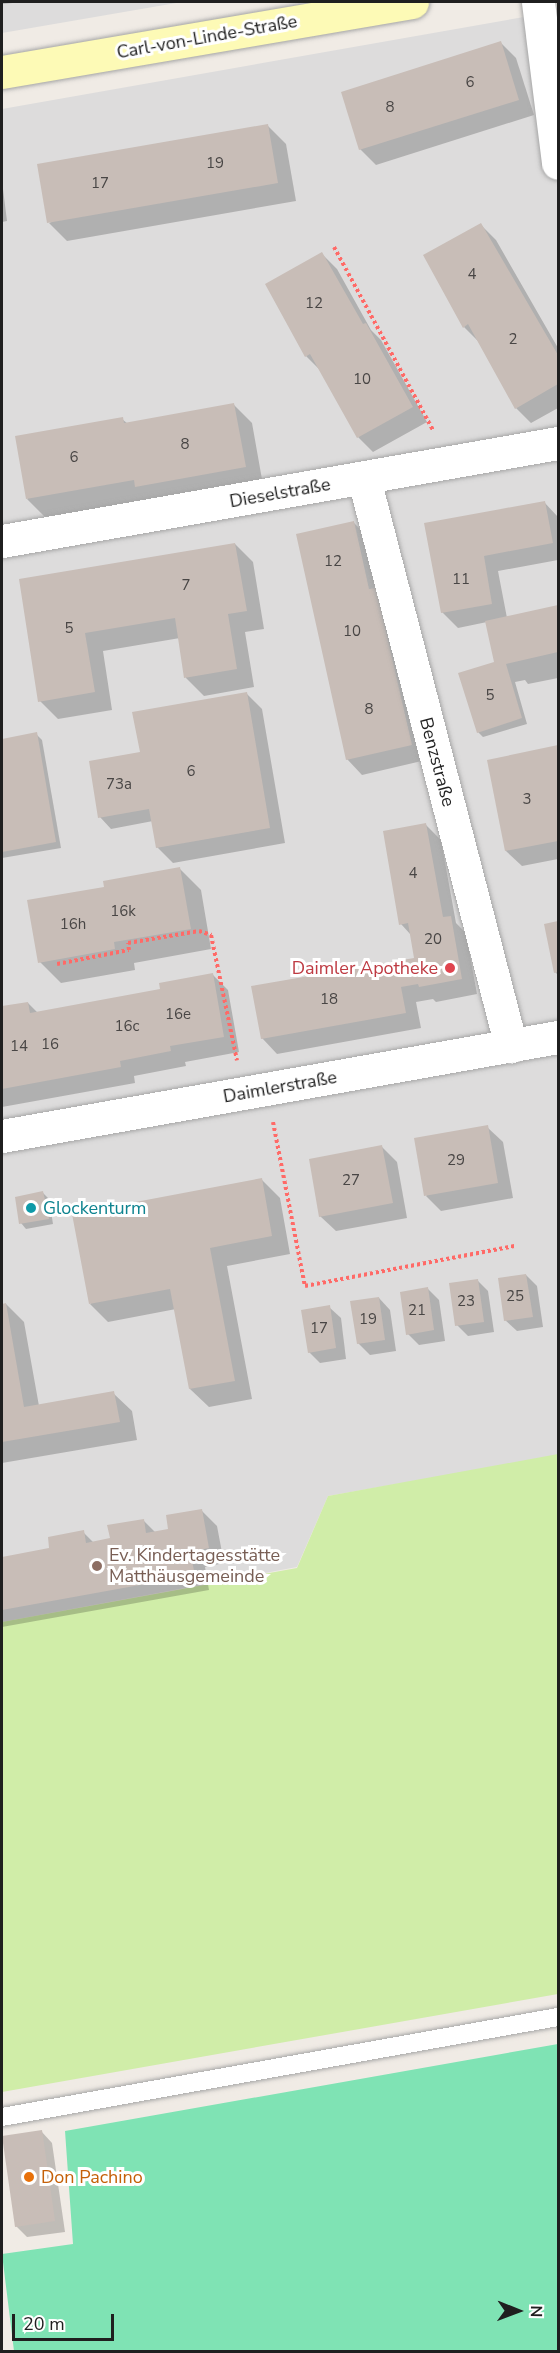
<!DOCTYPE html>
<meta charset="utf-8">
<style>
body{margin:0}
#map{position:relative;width:560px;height:2353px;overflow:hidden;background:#f0ebe5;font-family:"Nunito Sans",sans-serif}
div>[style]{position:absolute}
.residential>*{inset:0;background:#dddcdc}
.grass>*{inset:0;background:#d0eda8}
.pitch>*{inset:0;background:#7fe3b4}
.shadow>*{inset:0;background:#0003}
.building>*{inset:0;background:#c8bdb7}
.path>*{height:4px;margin-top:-2px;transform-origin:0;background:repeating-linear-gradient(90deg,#ff6a67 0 3px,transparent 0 6px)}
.roads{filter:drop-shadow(0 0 2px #a6a6a6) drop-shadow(0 0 2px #a6a6a6)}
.lane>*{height:18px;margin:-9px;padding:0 9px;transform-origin:9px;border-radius:9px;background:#fff}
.street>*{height:33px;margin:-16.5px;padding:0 16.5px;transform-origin:16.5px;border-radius:16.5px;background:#fff}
.secondary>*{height:33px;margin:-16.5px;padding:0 16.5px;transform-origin:16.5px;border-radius:16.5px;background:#fdfab6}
.dots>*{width:16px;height:16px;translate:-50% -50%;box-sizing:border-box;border:3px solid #fff;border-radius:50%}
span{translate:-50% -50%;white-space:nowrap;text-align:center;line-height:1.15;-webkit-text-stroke:6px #fff;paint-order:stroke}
.number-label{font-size:15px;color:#494645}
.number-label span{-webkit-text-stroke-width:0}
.street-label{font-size:18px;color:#1f1f1f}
.health-label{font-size:18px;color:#be3a42}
.right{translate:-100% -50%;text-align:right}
.culture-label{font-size:18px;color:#0d838f}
.left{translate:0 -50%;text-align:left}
.education-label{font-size:18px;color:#785e54}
.food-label{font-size:18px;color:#c56008}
.frame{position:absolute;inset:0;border:3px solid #1f1f1f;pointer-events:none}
.north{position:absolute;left:488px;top:2281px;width:60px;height:60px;-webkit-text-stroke:4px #fff;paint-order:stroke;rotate:91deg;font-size:16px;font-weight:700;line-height:24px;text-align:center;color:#1f1f1f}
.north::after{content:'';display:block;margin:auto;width:21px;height:27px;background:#1f1f1f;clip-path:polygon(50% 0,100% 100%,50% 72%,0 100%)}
.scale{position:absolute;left:12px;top:2314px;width:102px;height:27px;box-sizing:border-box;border:3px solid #1f1f1f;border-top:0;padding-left:8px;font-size:18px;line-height:21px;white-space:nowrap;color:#1f1f1f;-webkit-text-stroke:4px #fff;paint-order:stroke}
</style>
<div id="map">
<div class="residential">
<i style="clip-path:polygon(2px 2px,182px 2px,2px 33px)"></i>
<i style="clip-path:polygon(558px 11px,558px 1456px,328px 1496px,297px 1567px,2px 1622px,2px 109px)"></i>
</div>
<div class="grass">
<i style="clip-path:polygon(558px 1454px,558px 1994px,2px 2092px,2px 1622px,297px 1568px,328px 1496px)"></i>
</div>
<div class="pitch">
<i style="clip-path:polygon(558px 2044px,558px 2351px,14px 2351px,2px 2254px,73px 2244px,65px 2131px)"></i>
</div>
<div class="shadow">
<i style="clip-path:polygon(2px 2px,23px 2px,2px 4px)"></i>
<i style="clip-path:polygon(501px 43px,516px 58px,534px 115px,376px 165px,360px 149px)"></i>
<i style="clip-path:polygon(268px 126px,286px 144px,296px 201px,67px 241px,49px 223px)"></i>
<i style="clip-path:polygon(2px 181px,7px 221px,2px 222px)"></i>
<i style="clip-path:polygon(481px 225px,496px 240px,558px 348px,558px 408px,531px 423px,516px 408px,479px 342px,464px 327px)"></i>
<i style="clip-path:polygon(322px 254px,337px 269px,371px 330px,381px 340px,427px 422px,373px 452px,358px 437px,321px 371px,306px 356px)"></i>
<i style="clip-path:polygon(234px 405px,252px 423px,263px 485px,45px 517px,27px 499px,122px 419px,128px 424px)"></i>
<i style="clip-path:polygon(544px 502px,558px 517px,558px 560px,498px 571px,507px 618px,558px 607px,558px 678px,528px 684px,525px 680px,515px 682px,527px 724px,483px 737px,478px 732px,498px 663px,487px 622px,458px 628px,442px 612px,426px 524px)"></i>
<i style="clip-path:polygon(353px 522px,369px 538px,426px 760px,362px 775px,347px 759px)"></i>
<i style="clip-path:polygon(235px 544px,253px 562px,264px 629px,245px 632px,254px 687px,204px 696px,186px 678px,180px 638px,103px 651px,112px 710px,58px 719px,40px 701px,20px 580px)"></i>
<i style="clip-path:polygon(246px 693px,262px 709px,285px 843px,173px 863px,157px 847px,153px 821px,111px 829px,100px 817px,141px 753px)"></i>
<i style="clip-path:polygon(36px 734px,42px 740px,61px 848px,2px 858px,2px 740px)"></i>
<i style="clip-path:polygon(558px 747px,558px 859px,522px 866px,506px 851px,489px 761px)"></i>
<i style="clip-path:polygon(426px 825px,441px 840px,456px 923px,466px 933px,477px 994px,436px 1002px,433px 999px,416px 1002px,421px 1028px,277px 1054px,262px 1038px,416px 959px,411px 935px,401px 924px)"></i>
<i style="clip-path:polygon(180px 869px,201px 890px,211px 949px,134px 963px,135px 970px,61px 983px,40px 962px,106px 888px)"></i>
<i style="clip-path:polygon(558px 923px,558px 975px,555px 972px,546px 925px)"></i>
<i style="clip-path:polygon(213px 975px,228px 990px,239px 1052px,185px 1062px,186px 1066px,134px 1076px,135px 1083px,2px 1107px,2px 1008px,28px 1003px,38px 1013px,162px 990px)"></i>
<i style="clip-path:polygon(487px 1127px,503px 1142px,513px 1198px,441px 1211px,426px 1196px)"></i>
<i style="clip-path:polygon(382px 1147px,397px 1162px,407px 1218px,336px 1231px,320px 1216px)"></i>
<i style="clip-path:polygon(262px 1180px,280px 1198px,290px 1254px,227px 1266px,252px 1399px,209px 1407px,190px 1389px,176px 1309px,108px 1322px,90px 1304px)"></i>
<i style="clip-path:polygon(43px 1193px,49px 1199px,53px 1224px,26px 1229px,21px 1223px)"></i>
<i style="clip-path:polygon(526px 1275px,537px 1286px,543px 1327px,517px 1331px,505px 1320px)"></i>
<i style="clip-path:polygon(477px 1280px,488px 1291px,494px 1332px,468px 1336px,457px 1325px)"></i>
<i style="clip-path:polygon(428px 1289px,439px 1300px,445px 1341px,419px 1345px,408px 1334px)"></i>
<i style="clip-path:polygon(379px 1298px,390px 1310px,396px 1351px,370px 1355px,358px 1343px)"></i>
<i style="clip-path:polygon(6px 1304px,24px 1322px,39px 1406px,113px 1393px,132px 1411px,137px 1440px,2px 1463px,2px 1305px)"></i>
<i style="clip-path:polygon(329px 1307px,341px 1318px,346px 1359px,320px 1363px,309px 1352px)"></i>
<i style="clip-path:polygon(202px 1511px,217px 1526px,224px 1563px,205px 1567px,209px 1590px,2px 1627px,2px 1558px,51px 1549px,83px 1532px,94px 1543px,111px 1540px,143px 1520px,156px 1533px,170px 1530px)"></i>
<i style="clip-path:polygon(41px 2131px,52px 2143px,65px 2232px,27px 2237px,16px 2226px)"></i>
</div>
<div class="building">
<i style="clip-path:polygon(501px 41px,519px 100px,359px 150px,341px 92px)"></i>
<i style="clip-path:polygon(268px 124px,278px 183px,47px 223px,37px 164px)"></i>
<i style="clip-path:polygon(481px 223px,558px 355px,558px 384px,515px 409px,468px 324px,463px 328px,423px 255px)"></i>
<i style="clip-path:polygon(322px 252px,363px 324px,366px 323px,413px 407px,357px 438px,310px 354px,305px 357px,265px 284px)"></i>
<i style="clip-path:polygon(234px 403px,246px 467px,135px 487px,134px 480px,26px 499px,15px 436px,123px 417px,124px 423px)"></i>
<i style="clip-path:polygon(545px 501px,553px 543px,484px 556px,492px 604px,441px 613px,424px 523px)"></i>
<i style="clip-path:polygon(354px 521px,369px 589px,376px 588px,412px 745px,346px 760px,296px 534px)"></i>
<i style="clip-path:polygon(235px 543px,247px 611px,228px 614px,237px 669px,184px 678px,175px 618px,85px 633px,95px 692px,38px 702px,19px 579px)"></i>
<i style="clip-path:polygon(558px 605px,558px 652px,506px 664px,522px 718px,477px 733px,458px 673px,494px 662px,485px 621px)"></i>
<i style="clip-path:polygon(247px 692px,270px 828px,156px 848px,149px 809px,98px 818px,89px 761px,140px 752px,132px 712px)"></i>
<i style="clip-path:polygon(37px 732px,56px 842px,2px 852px,2px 739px)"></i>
<i style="clip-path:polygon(558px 745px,558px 841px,505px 851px,487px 760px)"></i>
<i style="clip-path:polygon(426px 823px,443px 917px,451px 916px,462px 979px,419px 987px,418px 984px,401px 987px,406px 1013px,261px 1039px,251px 986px,414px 958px,408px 923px,399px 925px,383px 831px)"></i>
<i style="clip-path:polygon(180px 867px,191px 929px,114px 942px,115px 949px,38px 963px,27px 900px,104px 887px,103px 881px)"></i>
<i style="clip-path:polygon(558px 921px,558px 972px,554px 973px,544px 924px)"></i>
<i style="clip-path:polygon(213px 973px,224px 1037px,170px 1046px,171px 1051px,120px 1061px,121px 1067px,2px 1089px,2px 1006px,28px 1002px,30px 1013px,160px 989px,159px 983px)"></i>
<i style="clip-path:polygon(488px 1125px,498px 1183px,424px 1196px,414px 1138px)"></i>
<i style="clip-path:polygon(382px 1145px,393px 1203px,319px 1217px,309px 1159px)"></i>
<i style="clip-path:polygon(262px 1178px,272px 1236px,210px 1248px,235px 1381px,189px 1389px,170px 1289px,89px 1304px,72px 1214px)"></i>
<i style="clip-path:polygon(43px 1191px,49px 1219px,19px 1224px,15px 1197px)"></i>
<i style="clip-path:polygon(526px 1274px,533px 1317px,504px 1321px,498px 1278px)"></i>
<i style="clip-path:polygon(478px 1279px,484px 1322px,455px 1326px,449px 1283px)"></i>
<i style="clip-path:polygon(428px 1287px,434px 1330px,406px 1335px,400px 1292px)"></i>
<i style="clip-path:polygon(379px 1297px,385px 1340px,357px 1344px,350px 1301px)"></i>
<i style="clip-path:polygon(6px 1303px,24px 1407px,114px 1391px,120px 1422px,2px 1442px,2px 1304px)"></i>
<i style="clip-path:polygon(330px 1305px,336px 1348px,308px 1353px,301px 1310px)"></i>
<i style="clip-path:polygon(202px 1509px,209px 1548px,190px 1552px,195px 1575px,2px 1610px,2px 1557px,49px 1548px,48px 1537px,84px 1530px,86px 1543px,110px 1538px,107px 1525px,144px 1519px,146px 1533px,168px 1529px,166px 1515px)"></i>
<i style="clip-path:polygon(42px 2130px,55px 2221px,15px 2227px,2px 2136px)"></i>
</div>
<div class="path">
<i style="left:334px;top:247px;width:208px;rotate:61.6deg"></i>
<i style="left:57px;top:964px;width:73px;rotate:-11deg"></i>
<i style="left:129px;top:950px;width:7px;rotate:-98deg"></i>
<i style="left:128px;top:943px;width:72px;rotate:-9.6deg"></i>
<i style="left:199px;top:931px;width:13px;rotate:18deg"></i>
<i style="left:211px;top:935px;width:128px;rotate:78.3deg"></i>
<i style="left:273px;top:1122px;width:167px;rotate:79deg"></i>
<i style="left:305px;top:1286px;width:213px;rotate:-10.8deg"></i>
</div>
<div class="roads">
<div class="lane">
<i style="left:2px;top:2117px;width:565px;rotate:-10.2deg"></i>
</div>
<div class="street">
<i style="left:538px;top:2px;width:162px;rotate:82.9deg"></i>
<i style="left:364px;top:479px;width:586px;rotate:75.47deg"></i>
<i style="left:2px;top:541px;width:565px;rotate:-10deg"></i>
<i style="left:2px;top:1136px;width:565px;rotate:-10.1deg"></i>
</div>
<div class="secondary">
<i style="left:2px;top:72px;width:416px;rotate:-9.7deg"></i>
</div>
</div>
<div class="dots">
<i style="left:450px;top:968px;background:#e0444e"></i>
<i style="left:31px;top:1208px;background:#0f9aa8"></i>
<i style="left:97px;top:1566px;background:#8d6e63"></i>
<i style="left:29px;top:2177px;background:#e8710a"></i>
</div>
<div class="number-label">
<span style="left:470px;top:83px">6</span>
<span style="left:390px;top:108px">8</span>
<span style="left:215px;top:164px">19</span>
<span style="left:100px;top:184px">17</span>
<span style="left:472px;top:275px">4</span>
<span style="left:314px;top:304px">12</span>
<span style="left:513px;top:340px">2</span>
<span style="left:362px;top:380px">10</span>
<span style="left:185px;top:445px">8</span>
<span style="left:74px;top:458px">6</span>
<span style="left:333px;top:562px">12</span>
<span style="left:461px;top:580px">11</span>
<span style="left:186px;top:586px">7</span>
<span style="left:69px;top:629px">5</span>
<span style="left:352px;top:632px">10</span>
<span style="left:490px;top:696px">5</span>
<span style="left:369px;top:710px">8</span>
<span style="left:191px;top:772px">6</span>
<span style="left:119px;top:785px">73a</span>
<span style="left:527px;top:800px">3</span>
<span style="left:413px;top:874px">4</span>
<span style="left:123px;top:912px">16k</span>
<span style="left:73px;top:925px">16h</span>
<span style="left:433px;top:940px">20</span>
<span style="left:329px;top:1000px">18</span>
<span style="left:178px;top:1015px">16e</span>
<span style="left:127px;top:1027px">16c</span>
<span style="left:50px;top:1045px">16</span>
<span style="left:19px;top:1047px">14</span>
<span style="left:456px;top:1161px">29</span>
<span style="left:351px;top:1181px">27</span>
<span style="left:515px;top:1297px">25</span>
<span style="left:466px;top:1302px">23</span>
<span style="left:417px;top:1311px">21</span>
<span style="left:368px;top:1320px">19</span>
<span style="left:319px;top:1329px">17</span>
</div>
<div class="street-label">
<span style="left:207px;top:37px;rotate:-10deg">Carl-von-Linde-Straße</span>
<span style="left:280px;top:493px;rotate:-10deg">Dieselstraße</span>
<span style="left:437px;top:762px;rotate:75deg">Benzstraße</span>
<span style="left:280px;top:1087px;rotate:-10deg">Daimlerstraße</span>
</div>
<div class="health-label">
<span class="right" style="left:438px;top:968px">Daimler Apotheke</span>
</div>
<div class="culture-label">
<span class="left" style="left:43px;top:1208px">Glockenturm</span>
</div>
<div class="education-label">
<span class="left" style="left:109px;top:1566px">Ev. Kindertagesstätte<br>Matthäusgemeinde</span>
</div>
<div class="food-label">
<span class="left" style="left:41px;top:2177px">Don Pachino</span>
</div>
<div class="frame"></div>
<div class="north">N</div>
<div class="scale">20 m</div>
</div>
